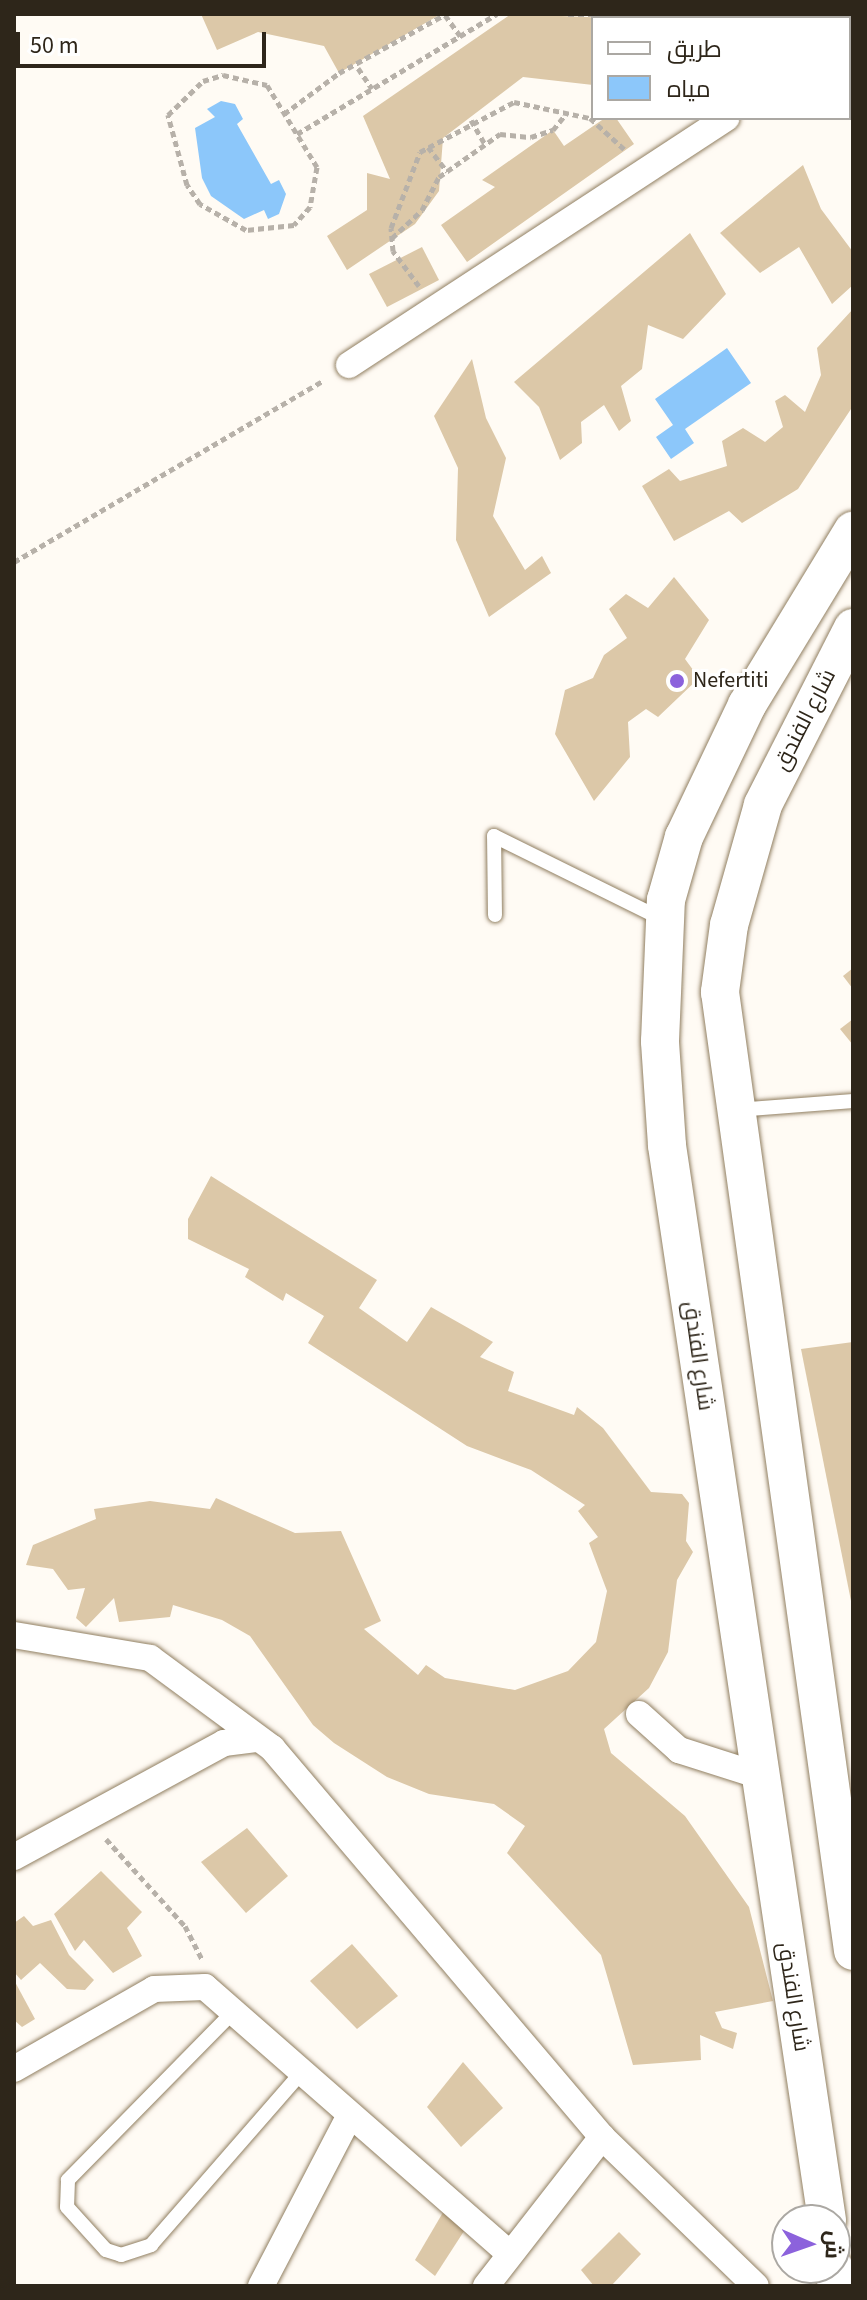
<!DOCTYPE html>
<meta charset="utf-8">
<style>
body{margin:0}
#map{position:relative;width:867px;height:2300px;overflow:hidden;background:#fffbf4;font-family:"Source Sans 3",Cairo,sans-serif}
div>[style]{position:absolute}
.water>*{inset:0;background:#8cc7fa}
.building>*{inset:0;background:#dcc8a8}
.path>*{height:5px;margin-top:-2.5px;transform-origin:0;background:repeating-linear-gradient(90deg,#b7b1a9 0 6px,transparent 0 10px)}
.roads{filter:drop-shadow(0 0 2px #917f61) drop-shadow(0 0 2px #917f61)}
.lane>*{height:14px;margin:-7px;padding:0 7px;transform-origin:7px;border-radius:7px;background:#fff}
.street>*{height:26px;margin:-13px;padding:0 13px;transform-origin:13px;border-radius:13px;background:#fff}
.secondary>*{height:38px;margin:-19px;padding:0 19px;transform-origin:19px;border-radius:19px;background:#fff}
.dots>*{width:22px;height:22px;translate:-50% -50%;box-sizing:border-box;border:4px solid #fff;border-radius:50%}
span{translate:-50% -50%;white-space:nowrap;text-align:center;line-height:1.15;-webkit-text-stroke:6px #fff;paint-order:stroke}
.poi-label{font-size:22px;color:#2e261a}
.left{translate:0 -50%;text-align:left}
.street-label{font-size:22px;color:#2e261a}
.frame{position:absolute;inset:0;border:16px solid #2e261a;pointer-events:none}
.legend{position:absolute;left:591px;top:16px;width:260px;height:104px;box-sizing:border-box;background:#fff;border:2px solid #aba8a3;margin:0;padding:10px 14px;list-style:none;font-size:24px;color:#2e261a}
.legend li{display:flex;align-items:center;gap:16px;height:40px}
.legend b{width:40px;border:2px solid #aba8a3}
.north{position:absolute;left:771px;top:2204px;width:80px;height:80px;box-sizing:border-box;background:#fff;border:2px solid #aba8a3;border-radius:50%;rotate:92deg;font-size:22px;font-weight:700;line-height:32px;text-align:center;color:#2e261a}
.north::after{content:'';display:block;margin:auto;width:28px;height:36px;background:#8c62dc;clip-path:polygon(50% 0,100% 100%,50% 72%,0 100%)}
.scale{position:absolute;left:16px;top:32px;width:250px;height:36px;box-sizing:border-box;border:4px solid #2e261a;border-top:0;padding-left:10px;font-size:24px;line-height:28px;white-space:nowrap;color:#2e261a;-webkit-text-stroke:6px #fff;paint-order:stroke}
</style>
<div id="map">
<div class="water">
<i style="clip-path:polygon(221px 101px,235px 104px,243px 119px,237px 124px,271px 184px,279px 180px,286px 194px,279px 214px,268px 219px,264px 210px,244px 219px,211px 196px,202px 178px,195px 128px,215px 117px,207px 109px)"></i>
<i style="clip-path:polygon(727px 348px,751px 383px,685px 429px,694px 443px,671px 459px,656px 437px,673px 425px,655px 399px)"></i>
</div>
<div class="building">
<i style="clip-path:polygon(201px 14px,441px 14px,339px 73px,324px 46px,258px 32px,217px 50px)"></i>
<i style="clip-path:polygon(511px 14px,612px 18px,593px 18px,593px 85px,523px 77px,443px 138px,439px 191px,415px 224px,347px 270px,327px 236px,367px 210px,367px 173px,390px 179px,363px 116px)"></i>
<i style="clip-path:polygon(659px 14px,704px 14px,653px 18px)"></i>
<i style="clip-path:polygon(794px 14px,853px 14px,853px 24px,849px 18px)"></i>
<i style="clip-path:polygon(605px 118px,616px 118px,634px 144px,467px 262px,441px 225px,495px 187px,482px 180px,553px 130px,564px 146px)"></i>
<i style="clip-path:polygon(803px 165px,821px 209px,853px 252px,853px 285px,832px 304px,799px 247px,760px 273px,720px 233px)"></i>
<i style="clip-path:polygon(690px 233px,726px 294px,683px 339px,648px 325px,642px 369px,621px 386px,631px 421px,619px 431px,604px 405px,581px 422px,582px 443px,560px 460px,539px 407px,514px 382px)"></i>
<i style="clip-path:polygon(422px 247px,439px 280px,387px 307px,369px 274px)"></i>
<i style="clip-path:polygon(853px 309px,853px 406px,798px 489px,742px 523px,729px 511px,674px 541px,642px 486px,669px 469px,680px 481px,727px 466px,722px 441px,743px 428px,765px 442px,783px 427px,775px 401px,785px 395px,805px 412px,821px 375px,817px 348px)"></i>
<i style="clip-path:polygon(472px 359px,486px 418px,506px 458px,493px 516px,525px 570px,542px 556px,551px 573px,489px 617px,456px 540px,458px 468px,434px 416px)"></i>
<i style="clip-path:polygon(674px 577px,709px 620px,685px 659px,699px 678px,658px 717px,646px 709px,628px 722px,630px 757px,594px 801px,555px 734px,565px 690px,593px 678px,604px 655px,627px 638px,609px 609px,626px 594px,648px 608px)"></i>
<i style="clip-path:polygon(853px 968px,853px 989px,843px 976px)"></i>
<i style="clip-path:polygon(853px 1019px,853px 1045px,840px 1029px)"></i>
<i style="clip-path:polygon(211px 1176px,377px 1280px,359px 1308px,407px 1342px,431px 1307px,493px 1342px,480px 1357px,514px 1372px,508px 1391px,574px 1415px,577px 1407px,603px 1428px,651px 1492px,682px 1494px,689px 1503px,686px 1541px,693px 1552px,677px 1580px,668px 1652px,649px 1688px,604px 1729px,611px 1753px,685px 1816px,749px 1907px,773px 2001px,715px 2012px,722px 2028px,737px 2033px,733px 2049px,700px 2035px,701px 2060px,633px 2065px,601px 1955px,507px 1853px,525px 1826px,494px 1804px,429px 1794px,387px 1777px,334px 1743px,313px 1725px,250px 1636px,222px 1620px,173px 1605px,170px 1617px,119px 1622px,114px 1598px,86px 1627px,76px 1618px,85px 1588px,68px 1590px,53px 1569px,26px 1565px,33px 1545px,96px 1519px,94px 1509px,150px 1501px,210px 1509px,216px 1498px,295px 1533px,341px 1531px,381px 1621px,364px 1629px,418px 1675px,426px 1665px,445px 1678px,515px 1690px,568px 1671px,596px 1642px,607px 1591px,589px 1543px,598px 1537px,578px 1511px,585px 1505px,531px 1470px,467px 1446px,308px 1343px,324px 1316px,286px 1293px,283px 1301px,245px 1277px,249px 1269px,188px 1239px,188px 1219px)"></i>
<i style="clip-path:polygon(853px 1342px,853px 1606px,852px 1606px,801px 1349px)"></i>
<i style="clip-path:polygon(247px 1828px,288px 1876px,246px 1913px,201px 1862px)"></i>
<i style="clip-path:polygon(101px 1871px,142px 1912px,127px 1928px,142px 1956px,113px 1973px,84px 1940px,75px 1951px,54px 1914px)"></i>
<i style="clip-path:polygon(24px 1916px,33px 1926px,51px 1920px,69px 1955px,94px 1980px,85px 1990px,67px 1989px,40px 1963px,21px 1980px,14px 1972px,14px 1923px)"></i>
<i style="clip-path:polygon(352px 1944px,398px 1996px,357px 2029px,310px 1981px)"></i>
<i style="clip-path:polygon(14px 1980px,35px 2019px,22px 2027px,14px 2020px)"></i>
<i style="clip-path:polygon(463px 2062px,503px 2108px,461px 2147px,427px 2107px)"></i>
<i style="clip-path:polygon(445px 2209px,466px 2228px,435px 2276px,415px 2260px)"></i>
<i style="clip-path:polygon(619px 2232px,641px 2254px,611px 2286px,594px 2286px,581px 2270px)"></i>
</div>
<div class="path">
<i style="left:568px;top:14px;width:24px"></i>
<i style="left:445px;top:15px;width:26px;rotate:54deg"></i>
<i style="left:358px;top:68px;width:25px;rotate:56deg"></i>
<i style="left:223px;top:75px;width:45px;rotate:12.8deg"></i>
<i style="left:267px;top:85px;width:96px;rotate:58.6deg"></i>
<i style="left:317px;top:167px;width:41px;rotate:99.9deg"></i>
<i style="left:310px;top:207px;width:24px;rotate:132deg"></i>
<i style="left:294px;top:225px;width:48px;rotate:174.1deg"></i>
<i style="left:246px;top:230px;width:53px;rotate:-150.5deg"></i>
<i style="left:200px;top:204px;width:23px;rotate:-124deg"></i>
<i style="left:187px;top:185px;width:73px;rotate:-105.2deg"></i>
<i style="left:168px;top:115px;width:49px;rotate:-44.2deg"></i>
<i style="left:203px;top:81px;width:21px;rotate:-17deg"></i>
<i style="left:284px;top:114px;width:69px;rotate:-36.7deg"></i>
<i style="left:339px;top:73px;width:122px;rotate:-28.9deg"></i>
<i style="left:471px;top:120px;width:28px;rotate:60deg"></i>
<i style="left:297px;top:134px;width:233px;rotate:-31deg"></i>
<i style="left:428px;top:147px;width:31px;rotate:52deg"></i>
<i style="left:392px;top:238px;width:41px;rotate:-43deg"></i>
<i style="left:422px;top:210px;width:37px;rotate:-63deg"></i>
<i style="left:439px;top:177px;width:75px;rotate:-35.2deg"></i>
<i style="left:500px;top:134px;width:31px;rotate:6deg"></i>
<i style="left:531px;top:137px;width:23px;rotate:-18deg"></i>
<i style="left:553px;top:130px;width:22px;rotate:-51deg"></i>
<i style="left:419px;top:286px;width:44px;rotate:-126.6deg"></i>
<i style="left:393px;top:251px;width:23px;rotate:-95deg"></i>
<i style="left:391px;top:228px;width:81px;rotate:-69.1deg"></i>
<i style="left:420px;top:152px;width:106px;rotate:-28deg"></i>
<i style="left:514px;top:102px;width:78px;rotate:11.9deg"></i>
<i style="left:590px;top:118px;width:47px;rotate:42.4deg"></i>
<i style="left:14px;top:562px;width:359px;rotate:-30.4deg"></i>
<i style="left:106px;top:1839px;width:118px;rotate:47.8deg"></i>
<i style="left:185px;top:1926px;width:37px;rotate:63deg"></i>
</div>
<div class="roads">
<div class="lane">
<i style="left:495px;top:915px;width:79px;rotate:-90.7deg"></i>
<i style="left:494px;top:836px;width:190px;rotate:26.3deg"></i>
<i style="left:737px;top:1110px;width:116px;rotate:-4.4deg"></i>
<i style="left:236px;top:2009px;width:240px;rotate:134.5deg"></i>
<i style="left:68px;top:2180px;width:27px;rotate:92deg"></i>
<i style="left:67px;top:2207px;width:58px;rotate:47.8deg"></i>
<i style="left:106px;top:2250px;width:16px;rotate:18deg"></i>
<i style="left:121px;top:2255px;width:32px;rotate:-18deg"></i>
<i style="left:151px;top:2245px;width:231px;rotate:-48.9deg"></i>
</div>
<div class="street">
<i style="left:773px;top:14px;width:5px;rotate:53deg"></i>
<i style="left:849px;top:38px;width:4px;rotate:-27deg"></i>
<i style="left:349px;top:365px;width:451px;rotate:-33.2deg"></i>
<i style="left:14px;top:1635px;width:138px;rotate:9.6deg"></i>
<i style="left:150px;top:1658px;width:152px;rotate:36.4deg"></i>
<i style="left:272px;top:1748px;width:510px;rotate:49.69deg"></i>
<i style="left:602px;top:2137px;width:214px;rotate:44.1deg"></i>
<i style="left:639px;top:1714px;width:54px;rotate:42deg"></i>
<i style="left:679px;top:1750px;width:85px;rotate:17.8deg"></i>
<i style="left:14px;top:1857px;width:239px;rotate:-28.5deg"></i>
<i style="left:224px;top:1743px;width:34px;rotate:-7deg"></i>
<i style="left:14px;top:2069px;width:161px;rotate:-29.7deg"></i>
<i style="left:154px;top:1989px;width:51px;rotate:-2.2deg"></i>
<i style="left:205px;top:1987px;width:401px;rotate:41.2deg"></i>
<i style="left:261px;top:2286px;width:193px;rotate:-62.5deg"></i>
<i style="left:486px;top:2286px;width:189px;rotate:-52.1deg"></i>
</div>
<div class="secondary">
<i style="left:853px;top:628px;width:199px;rotate:117deg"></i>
<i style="left:763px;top:805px;width:125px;rotate:105.8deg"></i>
<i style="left:729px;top:925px;width:68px;rotate:97.7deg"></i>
<i style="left:720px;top:992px;width:968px;rotate:82.1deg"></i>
<i style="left:827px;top:2220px;width:1087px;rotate:-98.47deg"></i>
<i style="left:667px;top:1145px;width:104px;rotate:-93.9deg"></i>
<i style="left:660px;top:1041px;width:141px;rotate:-87.6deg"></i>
<i style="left:666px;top:900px;width:66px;rotate:-74.1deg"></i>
<i style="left:684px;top:837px;width:146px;rotate:-64.5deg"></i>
<i style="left:747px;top:705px;width:204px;rotate:-58.7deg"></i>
<i style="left:834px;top:2268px;width:18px;rotate:81deg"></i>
</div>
</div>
<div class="dots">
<i style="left:677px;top:681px;background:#8c62dc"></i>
</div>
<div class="poi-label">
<span class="left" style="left:693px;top:681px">Nefertiti</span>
</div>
<div class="street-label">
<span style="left:805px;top:720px;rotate:-63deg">شارع الفندق</span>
<span style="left:698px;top:1356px;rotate:82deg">شارع الفندق</span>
<span style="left:793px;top:1997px;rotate:81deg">شارع الفندق</span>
</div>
<div class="frame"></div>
<ul class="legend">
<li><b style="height:10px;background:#fff"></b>طريق</li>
<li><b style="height:22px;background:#8cc7fa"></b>مياه</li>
</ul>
<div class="north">ش</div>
<div class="scale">50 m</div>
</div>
